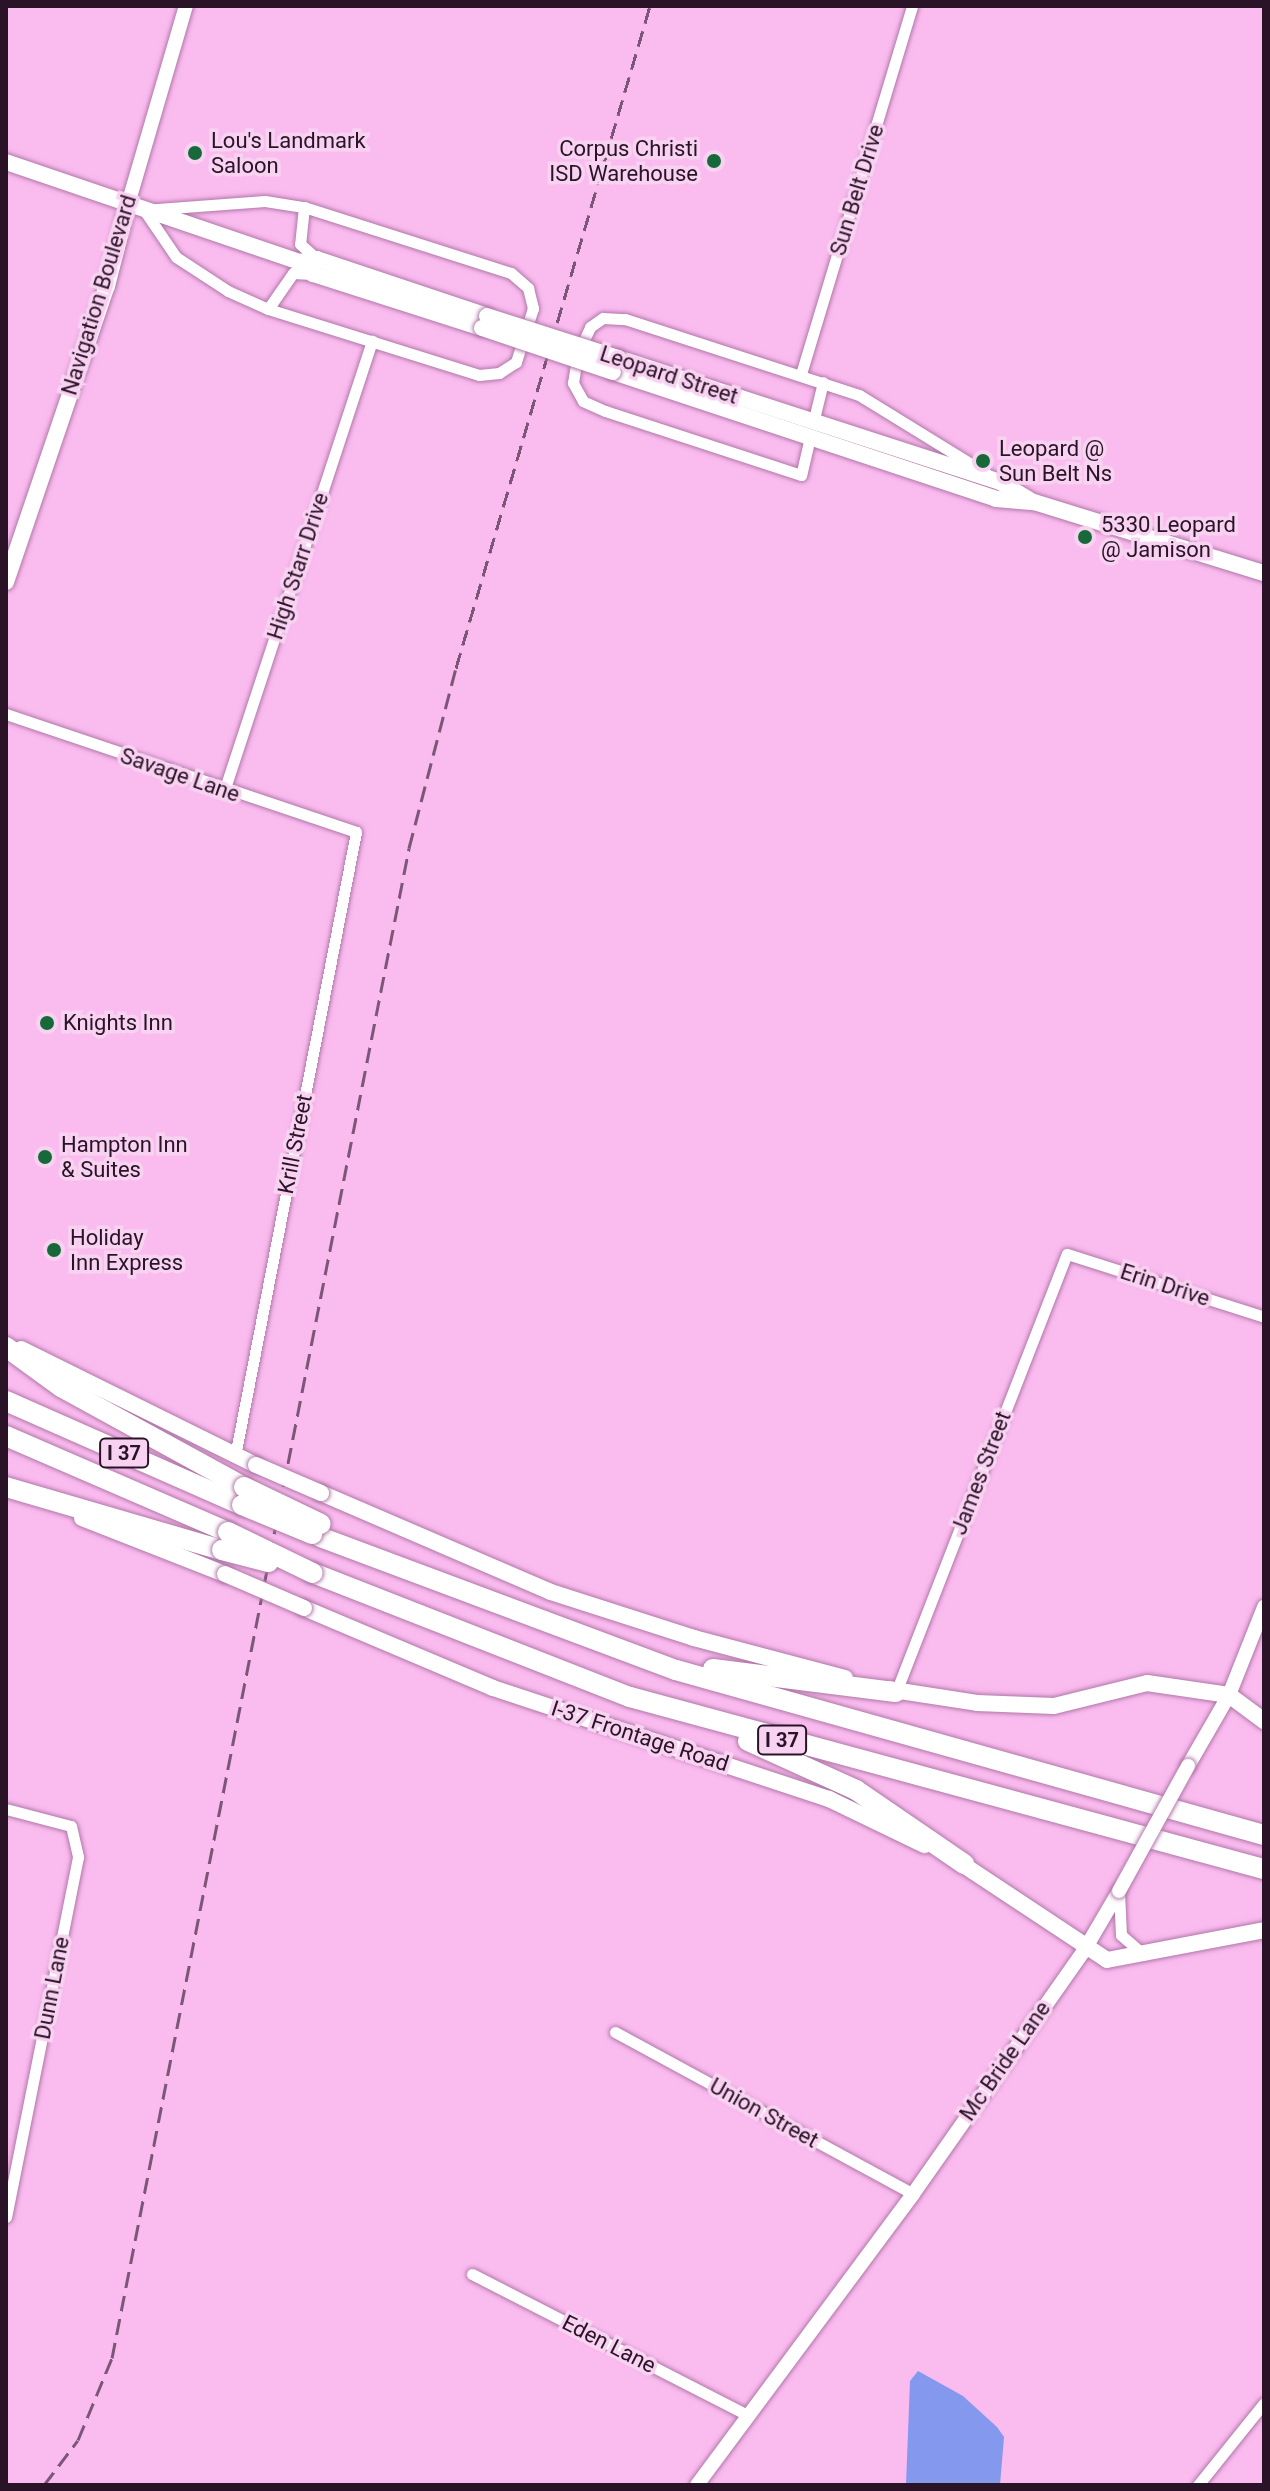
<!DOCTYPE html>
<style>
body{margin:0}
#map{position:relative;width:1270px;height:2491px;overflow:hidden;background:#fabbef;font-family:Roboto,sans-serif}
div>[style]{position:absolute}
.water>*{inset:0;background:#8498ee}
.roads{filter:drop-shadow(0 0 2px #b177a8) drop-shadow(0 0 2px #b177a8)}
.minor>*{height:11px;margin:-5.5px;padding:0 5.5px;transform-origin:5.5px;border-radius:5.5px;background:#fff}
.tertiary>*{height:14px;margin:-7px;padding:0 7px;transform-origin:7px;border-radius:7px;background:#fff}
.secondary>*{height:16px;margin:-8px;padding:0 8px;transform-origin:8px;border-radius:8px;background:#fff}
.motorway>*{height:20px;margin:-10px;padding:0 10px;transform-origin:10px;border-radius:10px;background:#fff}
.rail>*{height:3px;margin-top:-1.5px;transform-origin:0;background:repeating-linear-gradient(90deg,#7c5676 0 16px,transparent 0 24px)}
.bridges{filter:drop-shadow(0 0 2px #b177a8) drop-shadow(0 0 2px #b177a8)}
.tertiary-bridge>*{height:14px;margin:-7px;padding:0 7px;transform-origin:7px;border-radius:7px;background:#fff}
.secondary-bridge>*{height:16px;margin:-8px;padding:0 8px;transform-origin:8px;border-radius:8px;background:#fff}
.motorway-bridge>*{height:20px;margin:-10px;padding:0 10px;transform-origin:10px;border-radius:10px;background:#fff}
.dots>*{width:22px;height:22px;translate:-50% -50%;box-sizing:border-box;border:4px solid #f8d2f1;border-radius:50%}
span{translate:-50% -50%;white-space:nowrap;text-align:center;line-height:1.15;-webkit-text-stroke:7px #f8d2f1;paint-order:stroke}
.shield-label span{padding:2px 6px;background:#f8d2f1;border:2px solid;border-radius:6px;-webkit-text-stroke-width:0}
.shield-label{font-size:20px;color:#2a1327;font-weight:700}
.poi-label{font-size:22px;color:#2a1327}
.left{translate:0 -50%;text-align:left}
.right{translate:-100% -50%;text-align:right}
.street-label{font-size:22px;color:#2a1327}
.frame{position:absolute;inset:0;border:8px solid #2a1327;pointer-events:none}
</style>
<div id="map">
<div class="water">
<i style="clip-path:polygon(918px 2371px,963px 2396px,997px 2427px,1004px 2437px,1000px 2485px,906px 2485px,910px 2381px)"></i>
</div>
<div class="roads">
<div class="minor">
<i style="left:265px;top:201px;width:39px;rotate:9deg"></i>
<i style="left:304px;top:207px;width:217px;rotate:17.7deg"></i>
<i style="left:511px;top:273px;width:23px;rotate:41deg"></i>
<i style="left:528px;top:288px;width:21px;rotate:76deg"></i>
<i style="left:533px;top:308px;width:57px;rotate:107.5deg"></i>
<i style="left:516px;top:362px;width:20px;rotate:147deg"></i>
<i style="left:499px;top:373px;width:20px;rotate:174deg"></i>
<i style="left:479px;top:375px;width:221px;rotate:-162.6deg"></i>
<i style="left:268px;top:309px;width:44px;rotate:-155.8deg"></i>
<i style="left:228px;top:291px;width:62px;rotate:-146.8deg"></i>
<i style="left:176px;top:257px;width:57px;rotate:-124.2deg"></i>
<i style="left:144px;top:210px;width:121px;rotate:-4.3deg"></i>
<i style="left:304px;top:207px;width:37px;rotate:96deg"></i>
<i style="left:300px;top:244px;width:23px;rotate:41deg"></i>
<i style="left:268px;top:309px;width:44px;rotate:-55.2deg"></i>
<i style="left:293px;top:273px;width:19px;rotate:3deg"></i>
<i style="left:801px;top:374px;width:384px;rotate:-73.2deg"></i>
<i style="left:813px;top:423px;width:42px;rotate:-76.3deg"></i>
<i style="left:810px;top:437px;width:39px;rotate:103deg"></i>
<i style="left:801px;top:475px;width:206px;rotate:-161.9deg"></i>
<i style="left:605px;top:411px;width:24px;rotate:-156deg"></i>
<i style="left:583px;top:401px;width:21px;rotate:-119deg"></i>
<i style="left:573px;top:383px;width:30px;rotate:-81deg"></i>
<i style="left:578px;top:353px;width:29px;rotate:-65deg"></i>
<i style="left:590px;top:327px;width:16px;rotate:-35deg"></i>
<i style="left:603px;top:318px;width:22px;rotate:3deg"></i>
<i style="left:625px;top:319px;width:246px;rotate:18deg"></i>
<i style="left:859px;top:395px;width:149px;rotate:31.6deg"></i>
<i style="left:6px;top:714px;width:369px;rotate:18.6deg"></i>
<i style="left:356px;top:832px;width:636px;rotate:100.97deg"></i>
<i style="left:224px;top:791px;width:474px;rotate:-71.8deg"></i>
<i style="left:896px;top:1692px;width:470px;rotate:-68.7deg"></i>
<i style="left:1067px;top:1254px;width:207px;rotate:17.7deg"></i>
<i style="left:6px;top:1809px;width:67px;rotate:14.7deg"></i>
<i style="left:71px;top:1826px;width:32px;rotate:77deg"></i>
<i style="left:78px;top:1857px;width:367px;rotate:101.3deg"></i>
<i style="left:1119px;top:1891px;width:44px;rotate:87.4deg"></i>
<i style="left:1121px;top:1935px;width:30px;rotate:41deg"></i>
<i style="left:615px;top:2032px;width:339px;rotate:28.5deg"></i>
<i style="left:472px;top:2274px;width:308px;rotate:27.1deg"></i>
<i style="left:1198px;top:2485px;width:105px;rotate:-51.2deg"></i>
</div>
<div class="tertiary">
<i style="left:128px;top:204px;width:206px;rotate:-73.7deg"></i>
<i style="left:1188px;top:1766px;width:82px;rotate:-60deg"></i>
<i style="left:1229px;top:1695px;width:95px;rotate:-68.3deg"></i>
<i style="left:697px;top:2485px;width:362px;rotate:-53.4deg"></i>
<i style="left:913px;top:2194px;width:299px;rotate:-54.9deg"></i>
<i style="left:1085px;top:1949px;width:67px;rotate:-59.6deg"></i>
</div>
<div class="secondary">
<i style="left:6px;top:162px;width:311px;rotate:18.8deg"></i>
<i style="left:300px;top:262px;width:18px;rotate:43deg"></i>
<i style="left:313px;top:274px;width:177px;rotate:17.7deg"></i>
<i style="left:300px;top:262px;width:17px;rotate:-10deg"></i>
<i style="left:317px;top:259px;width:179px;rotate:18.5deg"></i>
<i style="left:618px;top:358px;width:402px;rotate:18deg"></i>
<i style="left:1000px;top:482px;width:35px;rotate:31deg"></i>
<i style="left:613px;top:372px;width:404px;rotate:18.3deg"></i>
<i style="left:996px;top:499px;width:38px;rotate:5deg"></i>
<i style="left:1034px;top:502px;width:241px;rotate:17.2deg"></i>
<i style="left:6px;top:582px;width:313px;rotate:-71.2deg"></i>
<i style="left:107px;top:286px;width:85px;rotate:-75.6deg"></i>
<i style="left:21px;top:1349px;width:262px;rotate:26.3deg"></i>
<i style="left:321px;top:1493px;width:250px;rotate:23.3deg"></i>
<i style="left:551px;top:1592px;width:150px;rotate:17.8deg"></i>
<i style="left:694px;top:1638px;width:156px;rotate:14.8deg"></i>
<i style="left:82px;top:1518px;width:154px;rotate:21.4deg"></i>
<i style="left:304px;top:1608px;width:205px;rotate:22.9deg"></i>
<i style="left:493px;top:1688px;width:354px;rotate:18.3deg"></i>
<i style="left:829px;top:1799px;width:106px;rotate:25.8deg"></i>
<i style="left:887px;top:1689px;width:91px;rotate:8.8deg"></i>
<i style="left:977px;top:1703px;width:77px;rotate:2.2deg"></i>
<i style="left:1054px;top:1706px;width:96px;rotate:-13.9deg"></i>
<i style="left:1147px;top:1683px;width:83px;rotate:8.3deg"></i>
<i style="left:1229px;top:1695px;width:44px;rotate:36.6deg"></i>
<i style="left:956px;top:1860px;width:181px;rotate:33.5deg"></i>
<i style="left:1107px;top:1960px;width:160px;rotate:-10.8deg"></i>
</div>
<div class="motorway">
<i style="left:6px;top:1347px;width:68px;rotate:36deg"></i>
<i style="left:61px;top:1387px;width:209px;rotate:28.7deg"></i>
<i style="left:6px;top:1401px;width:258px;rotate:23.8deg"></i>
<i style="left:6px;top:1436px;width:242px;rotate:23.4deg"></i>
<i style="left:6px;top:1487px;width:225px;rotate:16.3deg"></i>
<i style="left:320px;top:1537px;width:380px;rotate:20.5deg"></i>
<i style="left:676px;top:1670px;width:611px;rotate:15.67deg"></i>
<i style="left:313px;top:1573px;width:340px;rotate:21.4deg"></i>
<i style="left:630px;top:1697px;width:657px;rotate:15.18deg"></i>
<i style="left:713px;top:1669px;width:184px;rotate:7.2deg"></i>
<i style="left:748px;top:1741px;width:119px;rotate:24.4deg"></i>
<i style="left:856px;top:1790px;width:131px;rotate:34.4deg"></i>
</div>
</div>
<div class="rail">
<i style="left:44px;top:2485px;width:56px;rotate:-52.9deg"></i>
<i style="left:78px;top:2440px;width:89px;rotate:-67.5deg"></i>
<i style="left:112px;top:2358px;width:1539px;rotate:-78.87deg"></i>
<i style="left:409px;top:848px;width:186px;rotate:-75.4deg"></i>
<i style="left:456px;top:668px;width:690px;rotate:-73.67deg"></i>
</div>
<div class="bridges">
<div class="tertiary-bridge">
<i style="left:1119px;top:1891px;width:143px;rotate:-61.1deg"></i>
</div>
<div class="secondary-bridge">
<i style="left:487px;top:316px;width:138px;rotate:17.8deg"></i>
<i style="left:482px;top:328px;width:138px;rotate:18.6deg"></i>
<i style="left:256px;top:1465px;width:71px;rotate:23.3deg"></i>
<i style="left:225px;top:1574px;width:86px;rotate:23.3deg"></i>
</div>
<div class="motorway-bridge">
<i style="left:244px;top:1487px;width:85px;rotate:25.7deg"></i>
<i style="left:242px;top:1505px;width:76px;rotate:22.5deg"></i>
<i style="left:228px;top:1532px;width:94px;rotate:25.8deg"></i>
<i style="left:222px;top:1550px;width:48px;rotate:14.6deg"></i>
</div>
</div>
<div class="dots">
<i style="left:195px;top:153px;background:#176939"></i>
<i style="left:714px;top:161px;background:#176939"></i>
<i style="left:983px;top:461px;background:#176939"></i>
<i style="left:1085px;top:537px;background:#176939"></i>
<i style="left:47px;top:1023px;background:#176939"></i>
<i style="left:45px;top:1157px;background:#176939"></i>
<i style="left:54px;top:1250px;background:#176939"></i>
</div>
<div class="shield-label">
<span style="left:124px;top:1453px">I 37</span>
<span style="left:782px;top:1740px">I 37</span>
</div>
<div class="poi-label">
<span class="left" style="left:211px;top:153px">Lou's Landmark<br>Saloon</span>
<span class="right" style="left:698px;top:161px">Corpus Christi<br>ISD Warehouse</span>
<span class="left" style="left:999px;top:461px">Leopard @<br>Sun Belt Ns</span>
<span class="left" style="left:1101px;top:537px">5330 Leopard<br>@ Jamison</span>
<span class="left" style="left:63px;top:1023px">Knights Inn</span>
<span class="left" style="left:61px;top:1157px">Hampton Inn<br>&amp; Suites</span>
<span class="left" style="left:70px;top:1250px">Holiday<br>Inn Express</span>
</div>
<div class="street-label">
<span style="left:857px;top:190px;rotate:-73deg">Sun Belt Drive</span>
<span style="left:99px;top:295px;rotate:-73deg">Navigation Boulevard</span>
<span style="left:669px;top:375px;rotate:18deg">Leopard Street</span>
<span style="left:298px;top:566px;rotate:-72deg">High Starr Drive</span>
<span style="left:180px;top:775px;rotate:19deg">Savage Lane</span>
<span style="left:295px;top:1144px;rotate:-79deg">Krill Street</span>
<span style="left:1165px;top:1285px;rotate:18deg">Erin Drive</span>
<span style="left:981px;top:1473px;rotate:-69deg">James Street</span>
<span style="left:640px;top:1736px;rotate:18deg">I-37 Frontage Road</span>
<span style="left:52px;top:1988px;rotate:-79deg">Dunn Lane</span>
<span style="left:1005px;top:2061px;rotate:-55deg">Mc Bride Lane</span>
<span style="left:764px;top:2113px;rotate:29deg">Union Street</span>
<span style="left:609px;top:2344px;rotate:27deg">Eden Lane</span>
</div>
<div class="frame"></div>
</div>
